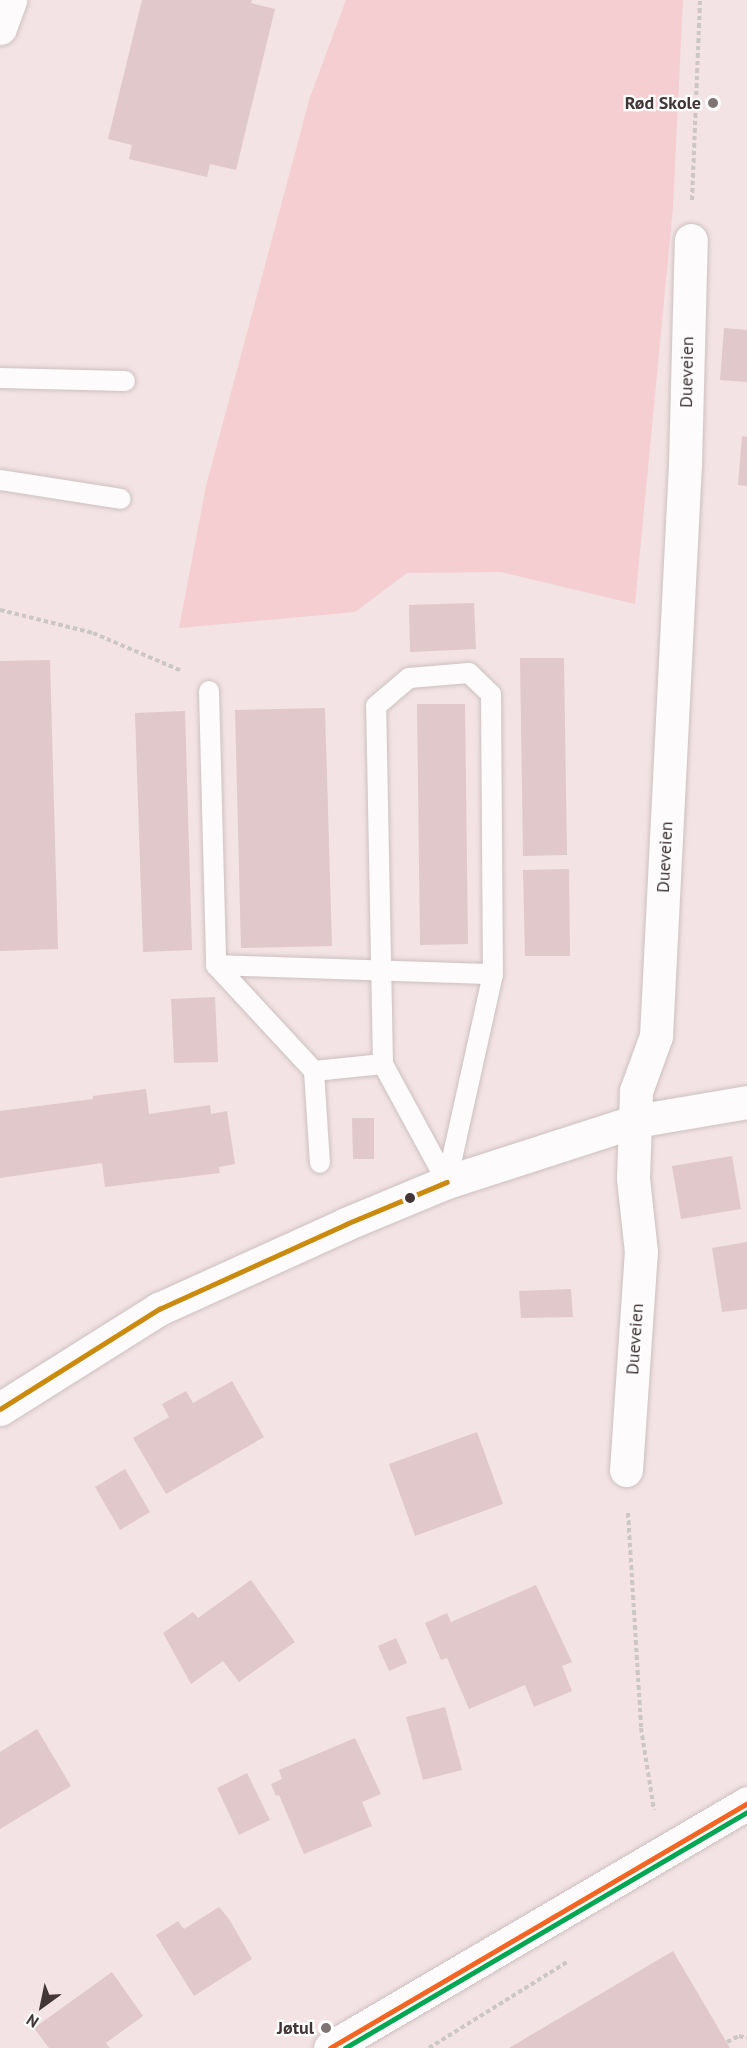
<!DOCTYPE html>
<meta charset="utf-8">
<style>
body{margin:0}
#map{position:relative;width:747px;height:2048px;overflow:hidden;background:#f3e3e4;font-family:"PT Sans",sans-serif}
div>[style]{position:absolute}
.green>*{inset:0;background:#f4ced0}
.building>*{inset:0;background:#e1c8ca}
.path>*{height:4px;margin-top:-2px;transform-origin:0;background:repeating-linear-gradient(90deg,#ccc6c7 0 4.5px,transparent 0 7.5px)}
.roads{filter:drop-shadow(0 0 2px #cdc0c1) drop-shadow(0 0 2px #cdc0c1)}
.lane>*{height:20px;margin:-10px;padding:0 10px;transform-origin:10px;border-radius:10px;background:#fdfbfb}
.street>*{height:33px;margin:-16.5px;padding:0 16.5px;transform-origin:16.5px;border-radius:16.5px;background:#fdfbfb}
.secondary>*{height:33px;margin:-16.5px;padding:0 16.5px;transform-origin:16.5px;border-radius:16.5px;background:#fdfbfb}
.bus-1>*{height:4.5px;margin:-2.25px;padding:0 2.25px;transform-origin:2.25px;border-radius:2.25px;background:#ca8a0e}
.bus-2>*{height:4.5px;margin:-2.25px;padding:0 2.25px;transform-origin:2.25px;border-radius:2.25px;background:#f26522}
.bus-3>*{height:4.5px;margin:-2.25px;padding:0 2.25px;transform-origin:2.25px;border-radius:2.25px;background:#00a651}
.dots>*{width:16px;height:16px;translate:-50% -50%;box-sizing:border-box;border:3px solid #fff;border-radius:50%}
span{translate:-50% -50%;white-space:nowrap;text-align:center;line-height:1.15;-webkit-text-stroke:4.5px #fff;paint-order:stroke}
.poi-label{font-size:18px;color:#423637;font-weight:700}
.right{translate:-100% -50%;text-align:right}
.street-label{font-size:18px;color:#423637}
.north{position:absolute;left:12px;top:1976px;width:60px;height:60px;-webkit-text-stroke:4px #fff;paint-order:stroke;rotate:213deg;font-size:16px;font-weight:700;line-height:24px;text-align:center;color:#423637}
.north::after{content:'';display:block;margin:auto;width:21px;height:27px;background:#423637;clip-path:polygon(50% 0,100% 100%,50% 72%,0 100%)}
</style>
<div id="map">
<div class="green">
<i style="clip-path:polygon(346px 0,683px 0,673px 207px,635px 604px,501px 572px,407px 573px,355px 612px,179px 628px,206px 486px,310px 97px)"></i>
</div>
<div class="building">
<i style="clip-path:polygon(142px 0,252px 0,251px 3px,275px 9px,236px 170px,210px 164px,207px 177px,129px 159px,132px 145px,108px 139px)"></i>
<i style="clip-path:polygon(724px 328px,747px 330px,747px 382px,720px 380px)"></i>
<i style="clip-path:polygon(742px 436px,747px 437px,747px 486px,738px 485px)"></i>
<i style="clip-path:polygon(474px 603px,476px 649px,410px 652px,409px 605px)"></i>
<i style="clip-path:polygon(520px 658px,564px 658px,567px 855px,523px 856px)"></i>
<i style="clip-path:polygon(50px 660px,58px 949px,0 951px,0 661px)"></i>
<i style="clip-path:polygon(417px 704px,465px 704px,468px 944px,420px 945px)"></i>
<i style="clip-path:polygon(325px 708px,332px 946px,241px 948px,235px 710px)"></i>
<i style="clip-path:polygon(185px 711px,192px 950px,143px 952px,135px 713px)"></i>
<i style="clip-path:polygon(569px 869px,570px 956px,525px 956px,523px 870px)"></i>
<i style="clip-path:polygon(215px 997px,218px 1062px,174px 1063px,171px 999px)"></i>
<i style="clip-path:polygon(146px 1089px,149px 1114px,210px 1105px,211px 1114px,227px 1111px,235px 1164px,219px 1167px,220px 1173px,105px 1187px,102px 1163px,0 1178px,0 1111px,93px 1099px,93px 1096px)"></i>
<i style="clip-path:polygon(352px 1118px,374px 1118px,374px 1159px,353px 1159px)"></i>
<i style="clip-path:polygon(732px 1156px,741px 1209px,681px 1219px,672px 1166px)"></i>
<i style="clip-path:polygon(747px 1242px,747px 1309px,722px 1312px,712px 1248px)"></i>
<i style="clip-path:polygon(571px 1289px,573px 1317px,521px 1318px,519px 1291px)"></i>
<i style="clip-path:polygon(232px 1381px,264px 1437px,166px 1494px,133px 1438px,169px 1417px,162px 1404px,186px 1391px,193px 1403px)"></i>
<i style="clip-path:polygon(477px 1432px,503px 1504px,415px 1536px,389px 1464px)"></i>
<i style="clip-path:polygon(125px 1469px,150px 1512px,120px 1530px,95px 1487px)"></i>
<i style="clip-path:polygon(251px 1580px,295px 1642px,239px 1682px,223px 1661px,191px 1684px,163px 1633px,193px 1612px,198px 1618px)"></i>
<i style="clip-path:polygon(536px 1585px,572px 1662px,562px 1666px,572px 1691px,534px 1707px,525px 1685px,469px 1709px,447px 1658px,441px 1660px,425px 1623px,447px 1613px,451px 1622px)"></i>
<i style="clip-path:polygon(396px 1638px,407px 1663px,389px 1671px,378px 1646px)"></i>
<i style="clip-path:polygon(445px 1707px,462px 1770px,423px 1780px,406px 1717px)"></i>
<i style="clip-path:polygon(37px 1729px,71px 1786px,0 1829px,0 1752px)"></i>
<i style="clip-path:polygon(355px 1738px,381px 1794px,362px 1802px,372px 1826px,304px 1854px,279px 1795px,276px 1796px,271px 1784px,282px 1779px,279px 1770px)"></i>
<i style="clip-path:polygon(247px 1773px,270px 1820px,239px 1835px,217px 1788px)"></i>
<i style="clip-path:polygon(219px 1907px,229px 1919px,252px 1959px,194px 1996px,156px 1935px,178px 1921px,184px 1929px)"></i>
<i style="clip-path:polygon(673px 1951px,730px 2048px,509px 2048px)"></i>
<i style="clip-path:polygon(112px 1972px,143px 2016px,106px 2043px,110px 2048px,49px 2048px,34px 2028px)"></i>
</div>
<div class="path">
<i style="left:692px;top:200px;width:200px;rotate:-87.7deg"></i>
<i style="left:0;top:610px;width:96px;rotate:13.9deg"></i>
<i style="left:93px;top:633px;width:97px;rotate:23.1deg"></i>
<i style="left:628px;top:1513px;width:215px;rotate:86.5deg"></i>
<i style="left:641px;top:1728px;width:83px;rotate:81deg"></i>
<i style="left:727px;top:2042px;width:13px;rotate:-27deg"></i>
<i style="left:739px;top:2036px;width:8px;rotate:14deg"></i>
<i style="left:429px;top:2048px;width:165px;rotate:-31.9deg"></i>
</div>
<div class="roads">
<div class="lane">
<i style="left:0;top:378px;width:125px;rotate:1.4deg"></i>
<i style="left:0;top:480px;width:122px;rotate:8.9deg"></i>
<i style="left:209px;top:691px;width:274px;rotate:88.5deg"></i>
<i style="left:216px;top:965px;width:277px;rotate:1.9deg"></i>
<i style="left:493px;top:974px;width:213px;rotate:102.5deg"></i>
<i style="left:447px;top:1182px;width:134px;rotate:-118.5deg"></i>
<i style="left:383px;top:1064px;width:69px;rotate:174.2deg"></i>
<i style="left:314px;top:1071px;width:144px;rotate:-132.8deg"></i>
<i style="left:383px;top:1064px;width:358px;rotate:-91.1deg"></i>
<i style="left:376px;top:706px;width:43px;rotate:-40.3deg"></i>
<i style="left:409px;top:678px;width:60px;rotate:-4.8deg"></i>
<i style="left:469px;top:673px;width:30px;rotate:44deg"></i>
<i style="left:491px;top:694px;width:280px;rotate:89.6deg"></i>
<i style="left:314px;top:1071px;width:92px;rotate:86.3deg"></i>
</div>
<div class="street">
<i style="left:0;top:28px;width:30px;rotate:-70deg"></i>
<i style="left:0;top:1409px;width:188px;rotate:-32.2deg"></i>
<i style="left:159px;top:1309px;width:205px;rotate:-24.4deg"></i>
<i style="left:346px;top:1224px;width:109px;rotate:-22.6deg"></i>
<i style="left:447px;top:1182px;width:199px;rotate:-17.9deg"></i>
<i style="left:636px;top:1121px;width:113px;rotate:-9.7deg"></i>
<i style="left:626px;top:1470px;width:219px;rotate:-86.1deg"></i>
<i style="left:641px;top:1252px;width:74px;rotate:-96.2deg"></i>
<i style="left:633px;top:1178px;width:87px;rotate:-88deg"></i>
<i style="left:636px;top:1091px;width:59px;rotate:-70deg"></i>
<i style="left:656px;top:1036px;width:574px;rotate:-87.1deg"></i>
<i style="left:685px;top:463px;width:223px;rotate:-88.5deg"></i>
</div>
<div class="secondary">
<i style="left:330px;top:2048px;width:484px;rotate:-30.4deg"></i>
</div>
</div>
<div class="bus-1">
<i style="left:0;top:1409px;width:188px;rotate:-32.2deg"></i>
<i style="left:159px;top:1309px;width:205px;rotate:-24.4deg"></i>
<i style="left:346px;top:1224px;width:109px;rotate:-22.6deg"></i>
</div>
<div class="bus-2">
<i style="left:330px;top:2048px;width:484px;rotate:-30.4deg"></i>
</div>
<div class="bus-3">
<i style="left:345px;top:2048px;width:466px;rotate:-30.4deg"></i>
</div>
<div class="dots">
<i style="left:713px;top:103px;background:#807374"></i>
<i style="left:410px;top:1198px;background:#423637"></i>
<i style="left:326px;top:2028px;background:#807374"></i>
</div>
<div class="poi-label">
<span class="right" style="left:701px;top:103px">Rød Skole</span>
<span class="right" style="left:314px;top:2028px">Jøtul</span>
</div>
<div class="street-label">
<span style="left:687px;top:372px;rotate:-89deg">Dueveien</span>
<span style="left:665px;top:857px;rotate:-87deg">Dueveien</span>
<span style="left:635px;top:1339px;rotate:-86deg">Dueveien</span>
</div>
<div class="north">N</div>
</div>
